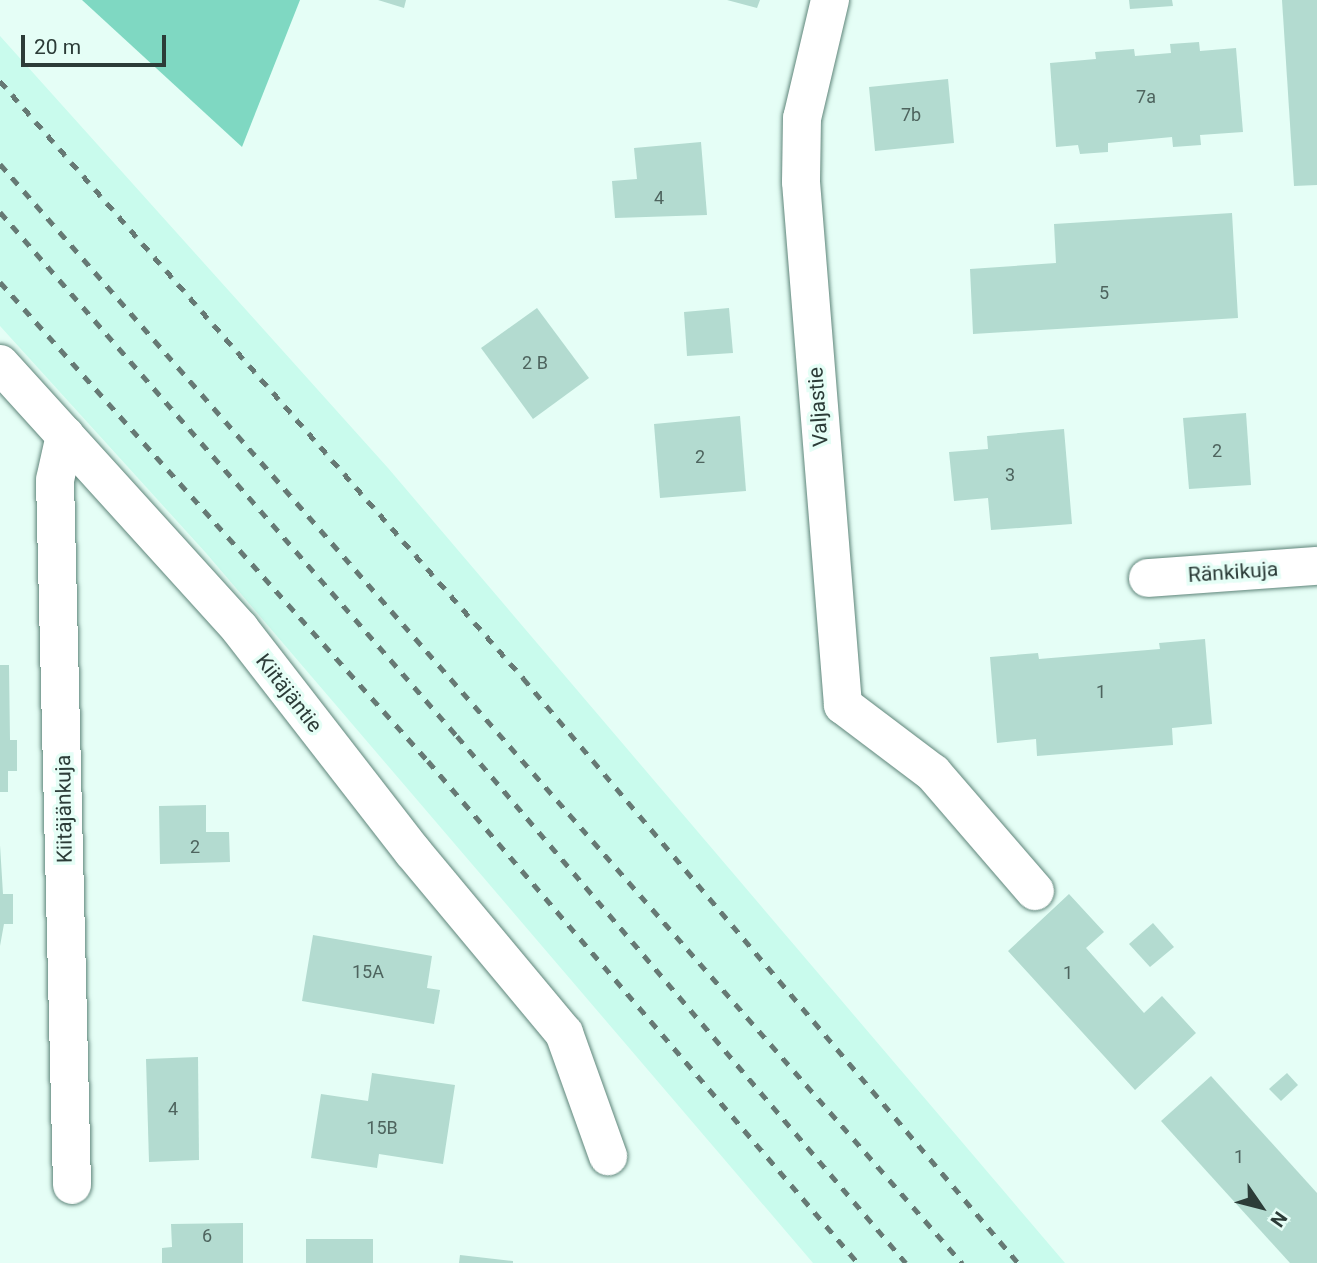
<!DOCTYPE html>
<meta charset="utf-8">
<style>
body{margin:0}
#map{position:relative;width:1317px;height:1263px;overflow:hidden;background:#e5fef6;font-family:Roboto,sans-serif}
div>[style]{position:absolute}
.built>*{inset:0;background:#c9fbed}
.forest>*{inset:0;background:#7fd8c2}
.building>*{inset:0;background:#b3dbd0}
.roads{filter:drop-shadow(0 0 2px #5f857a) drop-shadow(0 0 2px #5f857a)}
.minor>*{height:38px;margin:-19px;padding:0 19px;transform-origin:19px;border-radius:19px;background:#fff}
.rail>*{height:5px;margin-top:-2.5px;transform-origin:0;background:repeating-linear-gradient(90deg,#667974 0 9px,transparent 0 18px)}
span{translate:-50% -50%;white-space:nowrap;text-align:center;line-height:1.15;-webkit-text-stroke:7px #e5fef6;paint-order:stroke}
.number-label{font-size:18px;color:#4e645e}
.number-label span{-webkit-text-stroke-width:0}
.street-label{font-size:21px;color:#2c3c38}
.north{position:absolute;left:1226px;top:1172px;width:70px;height:70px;-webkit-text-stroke:5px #e5fef6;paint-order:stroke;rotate:125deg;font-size:19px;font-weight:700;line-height:28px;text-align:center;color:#2c3c38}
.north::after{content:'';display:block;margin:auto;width:24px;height:32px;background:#2c3c38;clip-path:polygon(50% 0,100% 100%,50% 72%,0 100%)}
.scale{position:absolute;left:21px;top:35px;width:145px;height:32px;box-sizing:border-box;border:4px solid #2c3c38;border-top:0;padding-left:9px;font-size:21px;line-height:24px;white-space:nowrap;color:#2c3c38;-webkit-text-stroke:5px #e5fef6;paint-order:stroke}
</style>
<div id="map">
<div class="built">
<i style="clip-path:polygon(0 36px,388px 468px,1065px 1263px,813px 1263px,206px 553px,0 326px)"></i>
</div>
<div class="forest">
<i style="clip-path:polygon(82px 0,300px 0,242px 147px)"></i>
</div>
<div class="building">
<i style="clip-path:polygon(378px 0,406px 0,404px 8px)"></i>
<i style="clip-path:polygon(727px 0,760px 0,757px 8px)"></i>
<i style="clip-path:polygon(1129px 0,1172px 0,1173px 6px,1130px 9px)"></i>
<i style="clip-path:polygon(1282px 0,1317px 0,1317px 185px,1294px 186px)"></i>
<i style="clip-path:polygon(1199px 42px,1200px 51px,1236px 48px,1243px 132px,1200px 135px,1201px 145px,1173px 147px,1172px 137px,1108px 143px,1108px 152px,1080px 154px,1078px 145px,1056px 147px,1050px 63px,1096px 59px,1095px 52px,1134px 49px,1135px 56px,1171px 53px,1170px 44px)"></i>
<i style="clip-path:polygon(948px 79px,954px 143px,875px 151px,869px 87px)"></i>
<i style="clip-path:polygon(701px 142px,707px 215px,615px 218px,612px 181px,637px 179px,634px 148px)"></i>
<i style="clip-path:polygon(1232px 213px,1238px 318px,973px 334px,970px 269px,1056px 263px,1054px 224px)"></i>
<i style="clip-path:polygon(537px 308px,589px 378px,533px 419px,481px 348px)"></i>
<i style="clip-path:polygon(729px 308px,733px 353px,687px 356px,684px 312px)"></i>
<i style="clip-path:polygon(1246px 413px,1251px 485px,1189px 489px,1183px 418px)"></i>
<i style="clip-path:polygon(740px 416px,746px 491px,660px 498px,654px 424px)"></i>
<i style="clip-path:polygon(1064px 429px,1072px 524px,991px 530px,988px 498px,954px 501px,949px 452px,988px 449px,987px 436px)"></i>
<i style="clip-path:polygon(1205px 639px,1212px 724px,1172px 728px,1173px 745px,1037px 756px,1036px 739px,997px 743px,990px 657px,1038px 653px,1039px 659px,1160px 649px,1159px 643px)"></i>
<i style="clip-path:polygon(0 665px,9px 665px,10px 740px,17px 740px,17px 771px,8px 771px,8px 792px,0 792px)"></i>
<i style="clip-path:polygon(206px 805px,206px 832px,229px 832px,230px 862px,160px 864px,159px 806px)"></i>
<i style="clip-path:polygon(0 845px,3px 894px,13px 894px,13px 924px,4px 924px,0 946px)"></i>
<i style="clip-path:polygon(1069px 894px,1104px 932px,1086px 948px,1144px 1013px,1162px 996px,1196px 1033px,1135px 1090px,1008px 951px)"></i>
<i style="clip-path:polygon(1153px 923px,1174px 947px,1150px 967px,1129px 944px)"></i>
<i style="clip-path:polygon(313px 935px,432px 956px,427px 988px,440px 990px,434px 1024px,302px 1001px)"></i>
<i style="clip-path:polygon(198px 1057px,199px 1160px,149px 1162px,146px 1059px)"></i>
<i style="clip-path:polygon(372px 1073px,455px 1085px,443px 1164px,379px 1154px,377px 1168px,311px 1158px,321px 1094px,368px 1101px)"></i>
<i style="clip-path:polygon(1287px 1073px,1298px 1085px,1281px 1101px,1269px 1089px)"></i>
<i style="clip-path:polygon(1211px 1076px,1317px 1193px,1317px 1263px,1290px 1263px,1161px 1121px)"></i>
<i style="clip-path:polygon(243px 1223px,243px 1263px,162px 1263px,162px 1248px,172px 1247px,171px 1224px)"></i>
<i style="clip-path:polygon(306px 1239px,373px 1239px,373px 1263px,306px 1263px)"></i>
<i style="clip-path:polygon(460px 1255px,513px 1261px,513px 1263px,459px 1263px)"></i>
</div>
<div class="roads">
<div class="minor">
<i style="left:830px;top:0;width:121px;rotate:103.3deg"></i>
<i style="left:802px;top:118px;width:64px;rotate:90.9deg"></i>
<i style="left:801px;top:182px;width:525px;rotate:85.41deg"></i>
<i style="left:843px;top:705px;width:113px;rotate:37.1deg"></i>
<i style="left:933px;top:773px;width:156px;rotate:49.2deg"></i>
<i style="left:0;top:364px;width:358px;rotate:47.8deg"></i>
<i style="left:240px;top:629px;width:282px;rotate:52.2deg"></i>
<i style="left:413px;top:852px;width:236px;rotate:50.2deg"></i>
<i style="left:564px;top:1033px;width:131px;rotate:70.3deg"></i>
<i style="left:65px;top:435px;width:46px;rotate:102.5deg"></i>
<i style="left:55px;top:480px;width:705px;rotate:88.62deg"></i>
<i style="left:1148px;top:578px;width:169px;rotate:-4.1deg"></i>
</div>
</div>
<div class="rail">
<i style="left:0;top:81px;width:794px;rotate:48.78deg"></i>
<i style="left:523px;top:678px;width:766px;rotate:49.76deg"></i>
<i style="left:0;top:164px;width:1461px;rotate:48.8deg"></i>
<i style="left:0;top:212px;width:695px;rotate:48.91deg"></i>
<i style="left:457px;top:736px;width:692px;rotate:49.57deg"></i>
<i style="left:0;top:282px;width:642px;rotate:48.22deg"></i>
<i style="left:428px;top:761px;width:661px;rotate:49.42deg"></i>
</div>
<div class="number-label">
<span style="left:1146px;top:97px">7a</span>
<span style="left:911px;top:115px">7b</span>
<span style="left:659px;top:198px">4</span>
<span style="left:1104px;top:293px">5</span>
<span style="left:535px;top:363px">2 B</span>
<span style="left:1217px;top:451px">2</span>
<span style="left:700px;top:457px">2</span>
<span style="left:1010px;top:475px">3</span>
<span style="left:1101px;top:692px">1</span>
<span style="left:195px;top:847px">2</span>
<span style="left:368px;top:972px">15A</span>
<span style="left:1068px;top:973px">1</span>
<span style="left:173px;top:1109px">4</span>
<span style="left:382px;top:1128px">15B</span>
<span style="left:1239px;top:1157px">1</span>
<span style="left:207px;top:1236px">6</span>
</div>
<div class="street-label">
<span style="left:818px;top:407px;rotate:-94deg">Valjastie</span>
<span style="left:1233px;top:572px;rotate:-4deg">Ränkikuja</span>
<span style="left:289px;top:693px;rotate:52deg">Kiitäjäntie</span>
<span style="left:64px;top:809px;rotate:-91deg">Kiitäjänkuja</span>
</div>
<div class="north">N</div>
<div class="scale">20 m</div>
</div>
